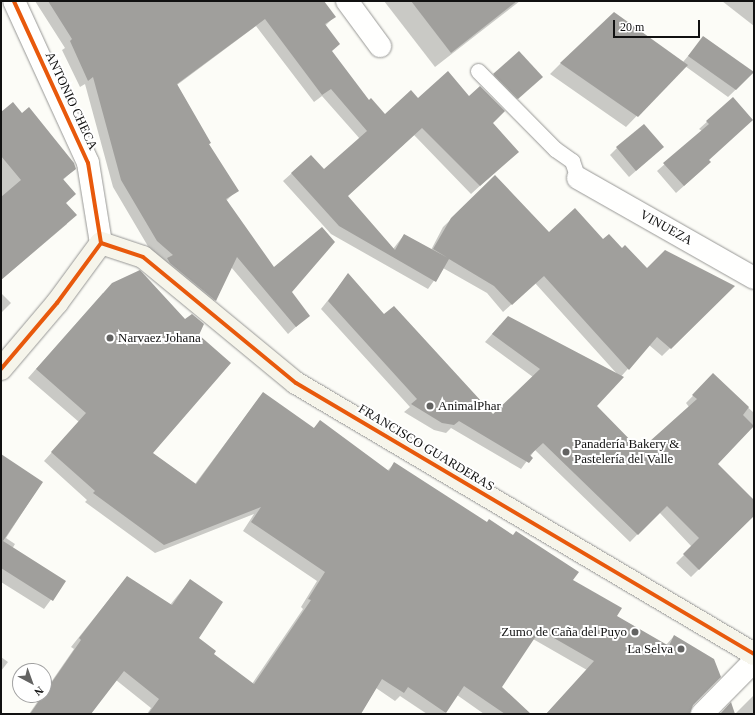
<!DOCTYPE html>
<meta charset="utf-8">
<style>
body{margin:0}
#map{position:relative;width:755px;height:715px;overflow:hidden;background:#fcfcf7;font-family:"Times New Roman",serif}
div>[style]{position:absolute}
.shadow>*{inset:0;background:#0003}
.building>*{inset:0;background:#a09f9c}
.roads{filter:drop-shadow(0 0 1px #979795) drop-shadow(0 0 1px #979795)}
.lane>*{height:15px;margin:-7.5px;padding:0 7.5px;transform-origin:7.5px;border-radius:7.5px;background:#fffffe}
.street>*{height:22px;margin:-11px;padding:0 11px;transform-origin:11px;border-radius:11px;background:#fffffe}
.secondary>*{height:22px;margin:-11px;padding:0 11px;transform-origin:11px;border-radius:11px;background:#f6f5eb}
.cycleway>*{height:4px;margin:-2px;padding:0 2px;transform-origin:2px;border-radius:2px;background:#e8590c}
.dots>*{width:11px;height:11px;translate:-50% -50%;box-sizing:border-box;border:2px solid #fff;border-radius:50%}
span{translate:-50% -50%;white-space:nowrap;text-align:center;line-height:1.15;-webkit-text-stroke:4px #fff;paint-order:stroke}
.street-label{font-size:13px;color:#111}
.poi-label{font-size:13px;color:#111}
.left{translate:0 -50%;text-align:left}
.right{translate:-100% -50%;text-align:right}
.frame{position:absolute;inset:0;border:2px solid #111;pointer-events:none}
.north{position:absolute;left:12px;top:663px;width:40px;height:40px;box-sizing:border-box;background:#fff;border:1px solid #a0a0a0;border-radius:50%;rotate:139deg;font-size:11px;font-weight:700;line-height:16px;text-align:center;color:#111}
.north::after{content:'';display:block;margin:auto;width:14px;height:18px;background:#636362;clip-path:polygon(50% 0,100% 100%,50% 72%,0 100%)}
.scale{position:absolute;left:613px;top:20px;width:87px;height:18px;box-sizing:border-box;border:2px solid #111;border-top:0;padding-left:5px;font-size:12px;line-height:14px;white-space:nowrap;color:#111;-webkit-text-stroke:3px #fff;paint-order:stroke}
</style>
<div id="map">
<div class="shadow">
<i style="clip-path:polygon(35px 1px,322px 1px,334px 17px,325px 26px,331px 52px,369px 101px,385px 116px,418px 100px,491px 123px,517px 152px,471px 194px,414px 135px,347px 196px,393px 249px,404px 235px,431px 250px,443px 227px,495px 177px,549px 233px,603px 240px,622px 249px,646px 269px,733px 287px,662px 356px,649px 345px,595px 406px,640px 452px,689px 407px,686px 403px,713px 375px,754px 413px,754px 425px,717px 464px,754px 501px,754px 515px,691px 577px,676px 563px,692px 547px,659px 512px,630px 542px,535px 450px,521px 469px,451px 428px,446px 433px,434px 430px,404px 412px,410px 407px,321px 309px,348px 275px,384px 316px,493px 416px,533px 377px,485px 342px,500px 325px,618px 375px,535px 283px,503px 312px,487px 293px,443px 268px,428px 289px,331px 234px,283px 181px,311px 156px,324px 171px,360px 139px,322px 96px,314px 102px,256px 26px,177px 85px,210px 143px,208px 145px,237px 190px,226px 201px,308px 316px,288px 334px,231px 267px,215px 300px,207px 308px,149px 248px,113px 187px,85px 84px,80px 87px,62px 50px,65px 48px)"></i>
<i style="clip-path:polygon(384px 1px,520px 1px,435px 67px)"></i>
<i style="clip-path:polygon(722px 1px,754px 1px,754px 26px)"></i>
<i style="clip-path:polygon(704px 37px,753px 73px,728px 97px,685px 66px,626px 127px,550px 74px,561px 63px,683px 62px)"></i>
<i style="clip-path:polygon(494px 75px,538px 80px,514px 102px,491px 78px)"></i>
<i style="clip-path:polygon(733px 98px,703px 169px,676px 193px,657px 171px,702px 131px,699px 129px)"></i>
<i style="clip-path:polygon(1px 114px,22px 114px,75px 168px,63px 180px,67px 224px,1px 280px)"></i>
<i style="clip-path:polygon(663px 147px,629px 177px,610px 155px,617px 148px)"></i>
<i style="clip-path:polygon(1px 293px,11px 303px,1px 313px)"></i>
<i style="clip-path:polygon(103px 293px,152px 453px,195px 484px,263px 393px,313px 429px,320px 422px,387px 471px,394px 464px,572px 581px,616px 616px,666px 645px,674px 636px,720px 677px,685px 714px,546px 714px,587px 670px,533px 639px,501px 687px,529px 714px,484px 714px,457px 695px,444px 714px,427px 714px,400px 696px,395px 701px,376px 688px,360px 714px,147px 714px,151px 708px,116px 680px,90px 714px,29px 714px,74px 649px,71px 647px,127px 577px,170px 605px,190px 580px,198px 638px,213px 654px,252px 684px,303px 609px,301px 607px,317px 581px,243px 531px,254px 514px,155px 553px,85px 502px,87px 500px,44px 461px,79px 422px,28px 378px)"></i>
<i style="clip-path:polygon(1px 455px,42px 482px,6px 538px,15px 544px,12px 549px,64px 582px,44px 609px,1px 582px)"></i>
<i style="clip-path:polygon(1px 657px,8px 662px,1px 671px)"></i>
<i style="clip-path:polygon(754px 695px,754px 714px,735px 714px)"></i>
</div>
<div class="building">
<i style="clip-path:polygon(48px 1px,324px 1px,336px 17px,325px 24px,340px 44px,332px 51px,369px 100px,371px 98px,385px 114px,411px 90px,418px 98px,448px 71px,469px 96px,480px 86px,505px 111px,493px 123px,519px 152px,480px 186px,422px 128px,348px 196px,395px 250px,404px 234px,448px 258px,433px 249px,451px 218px,495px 175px,549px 232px,575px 208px,603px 239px,609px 234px,622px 248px,625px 245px,647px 268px,665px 250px,735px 286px,671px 349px,657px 337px,629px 370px,544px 276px,512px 305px,494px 286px,449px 259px,436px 282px,339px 226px,291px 173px,311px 155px,324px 169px,367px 131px,331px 89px,322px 95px,265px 19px,177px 84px,211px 143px,209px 144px,239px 191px,226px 199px,274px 267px,322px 227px,335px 242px,292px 292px,310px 316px,296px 327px,237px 257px,216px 301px,170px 263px,167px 258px,173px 255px,157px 241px,121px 180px,93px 77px,88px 81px,70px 41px,72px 39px)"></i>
<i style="clip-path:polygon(411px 1px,517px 1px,451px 53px)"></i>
<i style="clip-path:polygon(614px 12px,688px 65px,638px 117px,560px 63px)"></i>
<i style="clip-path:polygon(703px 36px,754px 72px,736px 90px,688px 56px)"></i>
<i style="clip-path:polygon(519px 51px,543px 77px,518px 99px,493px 74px)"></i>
<i style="clip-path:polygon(733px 97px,753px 120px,709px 160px,711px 162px,684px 186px,663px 163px,709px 124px,706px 121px)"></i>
<i style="clip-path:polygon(13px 102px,22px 113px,29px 107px,74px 163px,76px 169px,63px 179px,76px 194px,66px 203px,77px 215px,1px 280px,1px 197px,21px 180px,1px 156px,1px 112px)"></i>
<i style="clip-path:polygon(644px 124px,664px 147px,636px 171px,616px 147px)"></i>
<i style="clip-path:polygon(140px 270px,185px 319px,192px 314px,204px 324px,199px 335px,231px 363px,153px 453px,196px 484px,263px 392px,314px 428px,320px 420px,389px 471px,394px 462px,487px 522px,489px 519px,513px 535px,516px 531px,579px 572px,573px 580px,622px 608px,617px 616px,669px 646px,674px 635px,714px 659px,721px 677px,693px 705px,690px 714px,546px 714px,594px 661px,540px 630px,502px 687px,531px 714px,505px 714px,464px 686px,446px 713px,408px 687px,404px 693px,382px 679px,361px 714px,148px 714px,159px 699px,124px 671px,91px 714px,30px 714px,81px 640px,79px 638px,127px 576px,172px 605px,190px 579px,223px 602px,199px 638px,216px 651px,214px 654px,254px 684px,311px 600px,308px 599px,325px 572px,251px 522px,261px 507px,164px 545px,93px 493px,95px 491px,51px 452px,86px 413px,36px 369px,112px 283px)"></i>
<i style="clip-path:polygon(348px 273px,384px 314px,394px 306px,493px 414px,540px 369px,492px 334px,508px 316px,624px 377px,597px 406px,640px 450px,697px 399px,692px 395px,713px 373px,749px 407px,743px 415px,754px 426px,718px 464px,754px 500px,754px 516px,699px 570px,683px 554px,699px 538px,667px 506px,638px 535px,543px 443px,530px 455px,533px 458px,529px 463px,459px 421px,454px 425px,442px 423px,411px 404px,417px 399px,328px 301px)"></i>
<i style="clip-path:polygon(1px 454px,43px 482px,3px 541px,66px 581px,53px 601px,1px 568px)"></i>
<i style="clip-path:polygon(731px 702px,735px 714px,720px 714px)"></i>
</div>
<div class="roads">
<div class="lane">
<i style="left:478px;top:71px;width:110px;rotate:45.4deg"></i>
<i style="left:555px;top:149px;width:21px;rotate:35deg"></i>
<i style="left:572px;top:161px;width:18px;rotate:71deg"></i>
</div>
<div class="street">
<i style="left:14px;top:1px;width:178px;rotate:65.4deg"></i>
<i style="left:88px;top:163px;width:81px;rotate:80.8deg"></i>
<i style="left:347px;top:1px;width:56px;rotate:53.7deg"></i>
<i style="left:578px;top:178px;width:202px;rotate:29.6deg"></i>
<i style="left:702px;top:714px;width:74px;rotate:-45.5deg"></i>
</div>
<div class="secondary">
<i style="left:1px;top:369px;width:87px;rotate:-49.7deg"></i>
<i style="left:57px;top:303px;width:74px;rotate:-53.7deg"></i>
<i style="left:101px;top:243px;width:44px;rotate:18.4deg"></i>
<i style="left:143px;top:257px;width:198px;rotate:39.5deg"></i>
<i style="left:296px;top:383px;width:532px;rotate:30.61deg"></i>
</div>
</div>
<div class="cycleway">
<i style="left:101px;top:243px;width:44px;rotate:18.4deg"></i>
<i style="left:143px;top:257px;width:198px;rotate:39.5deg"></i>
<i style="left:296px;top:383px;width:532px;rotate:30.61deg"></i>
<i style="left:1px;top:369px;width:87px;rotate:-49.7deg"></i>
<i style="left:57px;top:303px;width:74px;rotate:-53.7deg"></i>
<i style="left:101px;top:243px;width:81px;rotate:-99.2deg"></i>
<i style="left:88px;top:163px;width:178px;rotate:-114.6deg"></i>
</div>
<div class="dots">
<i style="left:110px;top:338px;background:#636362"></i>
<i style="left:430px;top:406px;background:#636362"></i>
<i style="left:566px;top:452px;background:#636362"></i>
<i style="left:635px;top:632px;background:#636362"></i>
<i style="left:681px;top:649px;background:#636362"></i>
</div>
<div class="street-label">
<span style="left:71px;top:101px;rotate:65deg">ANTONIO CHECA</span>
<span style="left:666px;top:228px;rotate:29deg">VINUEZA</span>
<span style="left:426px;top:448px;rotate:31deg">FRANCISCO GUARDERAS</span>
</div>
<div class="poi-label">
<span class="left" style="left:118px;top:338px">Narvaez Johana</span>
<span class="left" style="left:438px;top:406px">AnimalPhar</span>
<span class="left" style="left:574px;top:452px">Panadería Bakery &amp;<br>Pastelería del Valle</span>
<span class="right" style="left:627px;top:632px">Zumo de Caña del Puyo</span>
<span class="right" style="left:673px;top:649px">La Selva</span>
</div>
<div class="frame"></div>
<div class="north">N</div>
<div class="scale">20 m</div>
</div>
